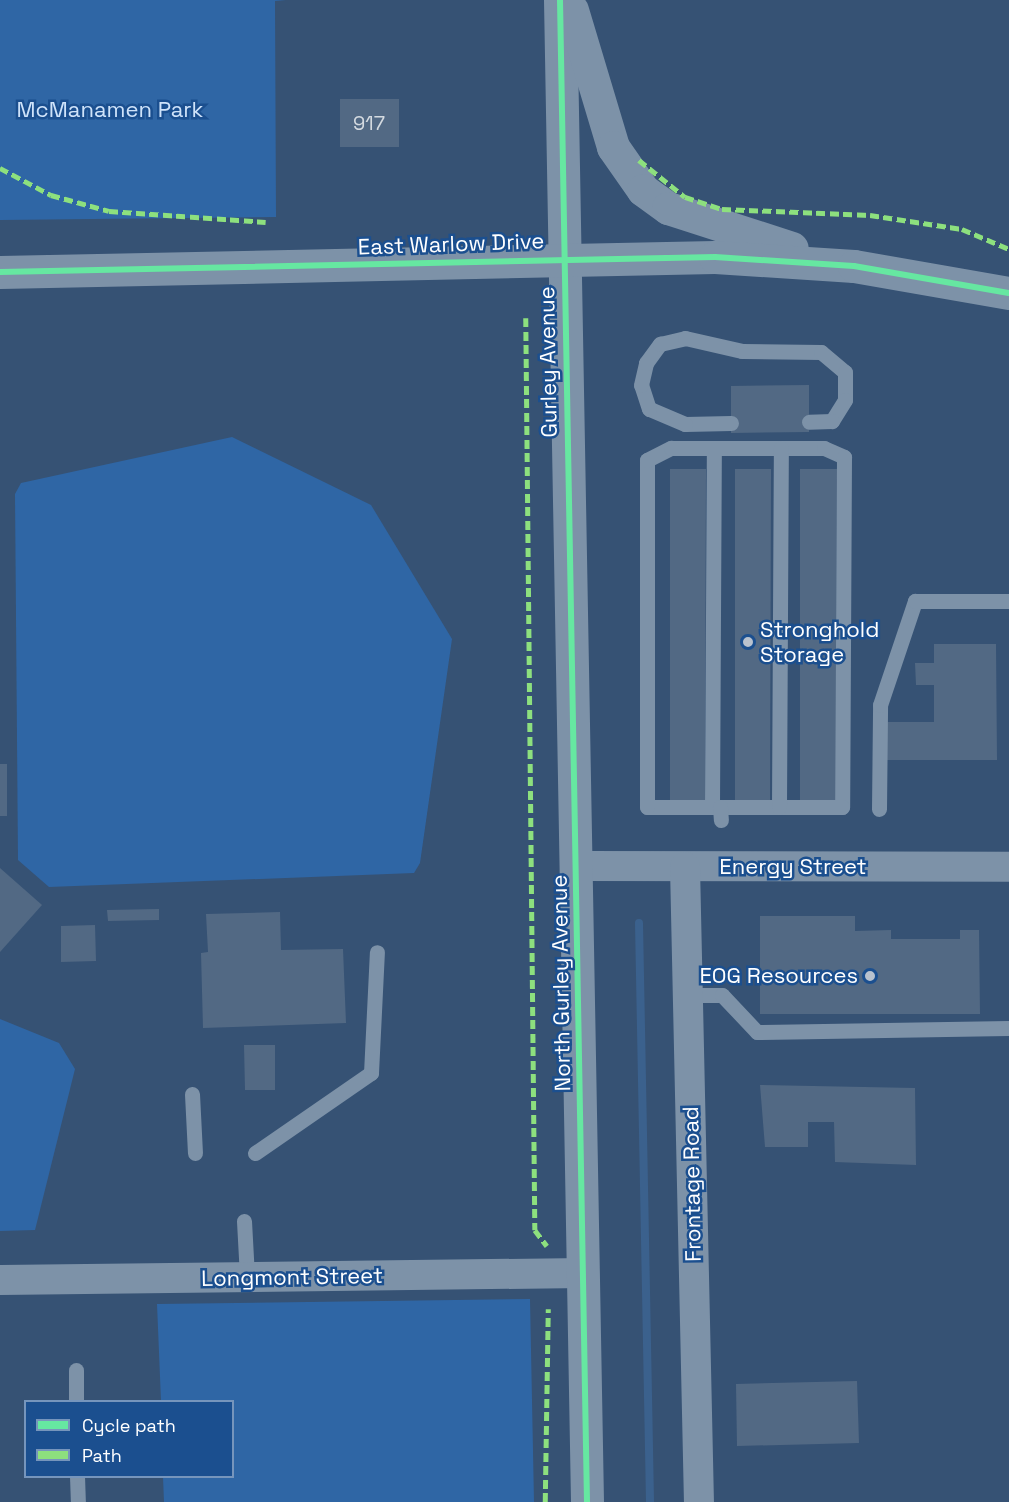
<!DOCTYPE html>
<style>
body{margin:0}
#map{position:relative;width:1009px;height:1502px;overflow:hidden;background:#365274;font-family:"Space Grotesk",sans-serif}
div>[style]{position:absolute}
.green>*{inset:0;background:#2f66a5}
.stream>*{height:8px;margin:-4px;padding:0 4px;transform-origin:4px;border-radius:4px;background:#3b618d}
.building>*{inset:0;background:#526984}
.service>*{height:15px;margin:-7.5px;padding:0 7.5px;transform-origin:7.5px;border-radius:7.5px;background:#7d92a8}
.minor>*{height:30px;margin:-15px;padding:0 15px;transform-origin:15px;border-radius:15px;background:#7d92a8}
.tertiary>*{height:33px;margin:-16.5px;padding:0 16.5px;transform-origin:16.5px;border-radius:16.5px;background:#7d92a8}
.quiet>*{height:4.5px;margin-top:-2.25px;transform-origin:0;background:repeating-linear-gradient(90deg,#8de07e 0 9px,transparent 0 13.5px)}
.cycleway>*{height:6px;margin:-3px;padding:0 3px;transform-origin:3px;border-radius:3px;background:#66e7a1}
.dots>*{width:16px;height:16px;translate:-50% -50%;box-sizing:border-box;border:3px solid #1b4f8f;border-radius:50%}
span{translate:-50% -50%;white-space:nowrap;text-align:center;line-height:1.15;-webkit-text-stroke:5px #1b4f8f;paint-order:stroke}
.number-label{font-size:20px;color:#d4dae0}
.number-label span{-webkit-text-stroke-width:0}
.park-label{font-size:22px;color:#cfe3fa}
.street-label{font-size:22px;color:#fff}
.poi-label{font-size:22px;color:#fff}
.left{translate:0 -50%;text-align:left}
.right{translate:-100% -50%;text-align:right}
.legend{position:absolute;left:24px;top:1400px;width:210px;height:78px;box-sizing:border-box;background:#1b4f8f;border:2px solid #7695bc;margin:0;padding:8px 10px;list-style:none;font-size:18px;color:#fff}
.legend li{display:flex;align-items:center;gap:12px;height:30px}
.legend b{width:30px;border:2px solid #7695bc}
</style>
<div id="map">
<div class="green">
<i style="clip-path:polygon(0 0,286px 0,275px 1px,276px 217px,0 220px)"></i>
<i style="clip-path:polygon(232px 437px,371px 505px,452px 639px,420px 863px,414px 873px,49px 887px,18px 860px,15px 494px,21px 483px)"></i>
<i style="clip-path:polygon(0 1019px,59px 1043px,75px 1069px,35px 1230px,0 1231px)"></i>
<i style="clip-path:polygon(530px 1299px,534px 1502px,164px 1502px,163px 1477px,232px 1476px,232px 1402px,161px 1401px,157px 1304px)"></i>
</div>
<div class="stream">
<i style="left:639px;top:923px;width:579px;rotate:88.91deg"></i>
</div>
<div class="building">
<i style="clip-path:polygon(340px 99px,399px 99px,399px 147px,340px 147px)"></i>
<i style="clip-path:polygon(809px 385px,809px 432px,731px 433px,731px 386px)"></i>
<i style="clip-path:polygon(670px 469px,706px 469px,705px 801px,670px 801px)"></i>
<i style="clip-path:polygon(735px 469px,771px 469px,770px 801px,735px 801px)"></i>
<i style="clip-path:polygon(800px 469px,837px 469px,836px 801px,800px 801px)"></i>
<i style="clip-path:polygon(934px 644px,996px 644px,997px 760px,885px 760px,885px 722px,934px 722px,934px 685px,916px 685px,915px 663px,934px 663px)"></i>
<i style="clip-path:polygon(0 764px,7px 764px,7px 816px,0 816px)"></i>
<i style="clip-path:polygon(0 868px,42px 905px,0 952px)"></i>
<i style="clip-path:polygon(159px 909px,159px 920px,108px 921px,107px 910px)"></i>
<i style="clip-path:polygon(280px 912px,281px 950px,343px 949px,346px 1023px,203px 1028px,201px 953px,208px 952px,206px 914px)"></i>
<i style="clip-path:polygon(760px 916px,855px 916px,855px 931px,891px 930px,891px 939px,960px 939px,960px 930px,979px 930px,980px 1014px,760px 1014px)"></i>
<i style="clip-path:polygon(95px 925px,96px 961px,61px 962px,61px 926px)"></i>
<i style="clip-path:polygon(244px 1045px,275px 1045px,275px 1090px,245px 1090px)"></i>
<i style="clip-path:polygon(760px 1085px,915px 1088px,916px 1165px,835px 1162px,834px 1122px,808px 1122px,808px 1147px,765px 1147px)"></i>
<i style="clip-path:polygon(857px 1381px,859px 1443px,737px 1446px,736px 1384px)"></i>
</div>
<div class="service">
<i style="left:731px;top:423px;width:46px;rotate:178.8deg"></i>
<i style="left:685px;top:424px;width:39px;rotate:-157deg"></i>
<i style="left:649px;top:409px;width:25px;rotate:-108deg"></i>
<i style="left:641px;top:385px;width:23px;rotate:-77deg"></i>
<i style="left:646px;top:363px;width:24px;rotate:-54deg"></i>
<i style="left:660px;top:344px;width:26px;rotate:-13deg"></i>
<i style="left:685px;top:338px;width:58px;rotate:12.8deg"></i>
<i style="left:742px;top:351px;width:79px;rotate:0.7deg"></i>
<i style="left:821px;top:352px;width:31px;rotate:40deg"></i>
<i style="left:845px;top:372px;width:28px;rotate:90deg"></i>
<i style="left:845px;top:400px;width:25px;rotate:122deg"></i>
<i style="left:832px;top:421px;width:23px;rotate:178deg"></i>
<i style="left:712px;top:807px;width:359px;rotate:-89.7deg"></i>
<i style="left:720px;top:807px;width:73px;rotate:180deg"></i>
<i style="left:647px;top:807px;width:347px;rotate:-90deg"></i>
<i style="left:647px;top:460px;width:27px;rotate:-27deg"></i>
<i style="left:671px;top:448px;width:153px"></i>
<i style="left:824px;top:448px;width:22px;rotate:24deg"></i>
<i style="left:844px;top:457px;width:350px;rotate:90.3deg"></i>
<i style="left:842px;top:807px;width:122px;rotate:180deg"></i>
<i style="left:720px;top:807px;width:13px;rotate:86deg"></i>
<i style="left:779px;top:807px;width:359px;rotate:-89.7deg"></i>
<i style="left:879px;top:809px;width:104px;rotate:-89.4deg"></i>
<i style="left:880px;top:705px;width:110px;rotate:-71.4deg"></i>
<i style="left:915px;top:601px;width:94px"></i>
<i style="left:687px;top:995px;width:35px"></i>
<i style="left:722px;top:995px;width:51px;rotate:46.6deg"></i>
<i style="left:757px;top:1032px;width:252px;rotate:-0.9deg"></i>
<i style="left:192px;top:1094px;width:59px;rotate:87.1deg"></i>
<i style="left:255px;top:1153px;width:141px;rotate:-34.6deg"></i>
<i style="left:371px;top:1073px;width:121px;rotate:-87.2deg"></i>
<i style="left:244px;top:1221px;width:56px;rotate:86.9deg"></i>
<i style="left:76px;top:1370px;width:32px;rotate:90deg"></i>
<i style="left:77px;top:1476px;width:26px;rotate:88deg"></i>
</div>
<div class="minor">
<i style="left:577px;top:866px;width:432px;rotate:0.1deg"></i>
<i style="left:685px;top:867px;width:635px;rotate:88.74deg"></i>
<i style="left:0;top:1280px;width:584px;rotate:-0.69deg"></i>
</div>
<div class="tertiary">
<i style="left:560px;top:0;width:1502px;rotate:88.97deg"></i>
<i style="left:572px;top:10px;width:143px;rotate:73.3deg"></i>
<i style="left:613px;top:147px;width:52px;rotate:55.1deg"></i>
<i style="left:643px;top:190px;width:31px;rotate:36deg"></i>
<i style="left:668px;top:208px;width:130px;rotate:17.9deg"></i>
<i style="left:0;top:272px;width:715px;rotate:-1.2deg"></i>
<i style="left:715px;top:257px;width:139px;rotate:3.7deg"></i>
<i style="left:854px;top:266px;width:157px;rotate:9.9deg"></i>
</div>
<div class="quiet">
<i style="left:639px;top:160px;width:59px;rotate:38.8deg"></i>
<i style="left:685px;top:197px;width:39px;rotate:18deg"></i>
<i style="left:722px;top:209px;width:148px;rotate:2.3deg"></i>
<i style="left:870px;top:215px;width:93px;rotate:8.7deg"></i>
<i style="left:962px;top:229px;width:51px;rotate:23.1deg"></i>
<i style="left:0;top:168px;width:58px;rotate:27.9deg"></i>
<i style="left:51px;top:195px;width:60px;rotate:15.4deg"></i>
<i style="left:109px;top:211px;width:157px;rotate:4deg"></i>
<i style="left:526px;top:318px;width:912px;rotate:89.43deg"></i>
<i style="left:535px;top:1230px;width:20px;rotate:53deg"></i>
<i style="left:545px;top:1502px;width:193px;rotate:-89.1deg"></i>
</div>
<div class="cycleway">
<i style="left:560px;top:0;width:1502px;rotate:88.97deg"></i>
<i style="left:0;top:272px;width:715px;rotate:-1.2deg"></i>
<i style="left:715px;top:257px;width:139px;rotate:3.7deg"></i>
<i style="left:854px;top:266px;width:157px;rotate:9.9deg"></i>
</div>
<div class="dots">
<i style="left:748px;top:642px;background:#b9c2ce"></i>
<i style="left:870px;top:976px;background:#b9c2ce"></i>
</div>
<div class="number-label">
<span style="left:369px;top:123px">917</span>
</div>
<div class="park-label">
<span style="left:110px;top:110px">McManamen Park</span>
</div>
<div class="street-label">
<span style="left:451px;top:244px;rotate:-2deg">East Warlow Drive</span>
<span style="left:548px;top:362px;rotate:-91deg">Gurley Avenue</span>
<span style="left:793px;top:867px">Energy Street</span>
<span style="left:561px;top:983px;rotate:-91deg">North Gurley Avenue</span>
<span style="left:692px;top:1184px;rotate:-91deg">Frontage Road</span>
<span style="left:292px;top:1277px;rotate:-1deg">Longmont Street</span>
</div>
<div class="poi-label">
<span class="left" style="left:760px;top:642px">Stronghold<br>Storage</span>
<span class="right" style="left:858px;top:976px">EOG Resources</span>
</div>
<ul class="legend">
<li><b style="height:8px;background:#66e7a1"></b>Cycle path</li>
<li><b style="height:8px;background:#8de07e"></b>Path</li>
</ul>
</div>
